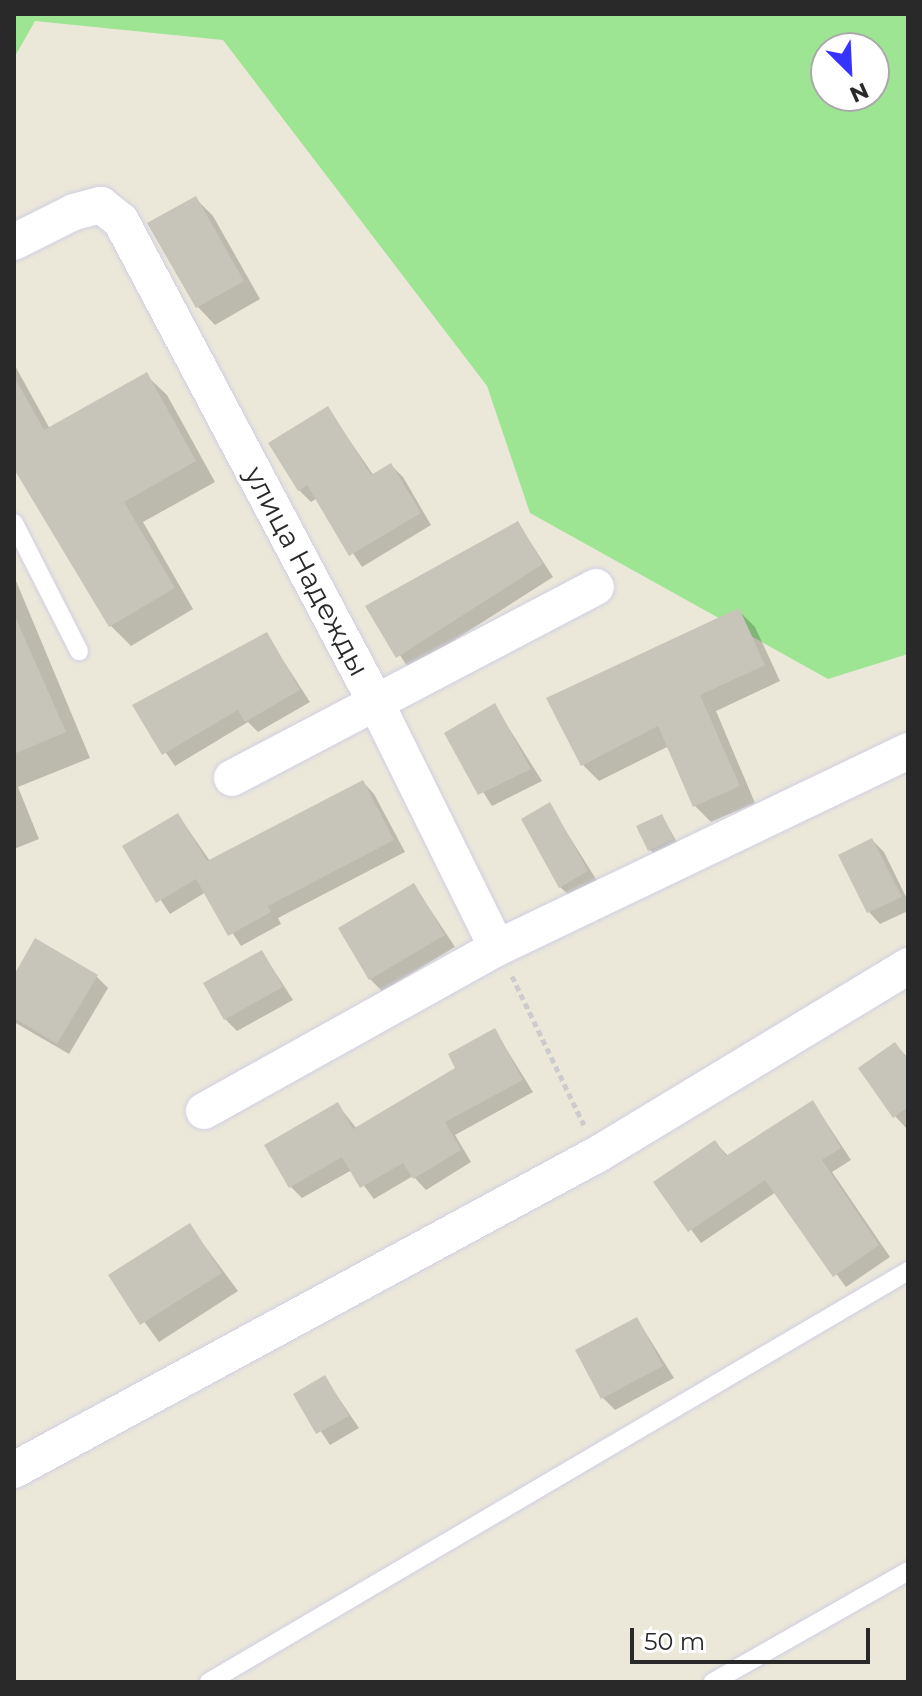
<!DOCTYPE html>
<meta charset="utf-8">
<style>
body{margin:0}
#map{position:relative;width:922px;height:1696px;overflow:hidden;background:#ece8d9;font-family:Montserrat,sans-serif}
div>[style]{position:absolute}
.green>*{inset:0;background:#9ee593}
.shadow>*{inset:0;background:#0003}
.building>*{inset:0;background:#c7c4b9}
.path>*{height:5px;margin-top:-2.5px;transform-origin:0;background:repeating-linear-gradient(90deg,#ccc 0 6px,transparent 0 10px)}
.roads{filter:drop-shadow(0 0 2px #cfcfe2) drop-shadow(0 0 2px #cfcfe2)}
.service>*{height:18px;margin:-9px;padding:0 9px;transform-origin:9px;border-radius:9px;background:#fff}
.minor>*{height:36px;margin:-18px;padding:0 18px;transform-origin:18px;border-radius:18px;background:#fff}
span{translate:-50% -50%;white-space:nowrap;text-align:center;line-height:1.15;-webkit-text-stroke:7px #fff;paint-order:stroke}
.street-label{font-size:28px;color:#292929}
.frame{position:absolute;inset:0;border:16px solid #292929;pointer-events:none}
.north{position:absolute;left:810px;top:32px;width:80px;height:80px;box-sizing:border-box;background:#fff;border:2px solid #a9a9a9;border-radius:50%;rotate:156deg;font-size:22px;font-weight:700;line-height:32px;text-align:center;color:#292929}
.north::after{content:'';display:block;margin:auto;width:28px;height:36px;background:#3733ff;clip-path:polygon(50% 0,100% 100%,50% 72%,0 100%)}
.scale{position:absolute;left:630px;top:1628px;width:240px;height:36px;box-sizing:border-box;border:4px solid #292929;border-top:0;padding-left:10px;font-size:24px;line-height:28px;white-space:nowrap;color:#292929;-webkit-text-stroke:6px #fff;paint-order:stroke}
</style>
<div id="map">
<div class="green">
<i style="clip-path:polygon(evenodd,14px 14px,908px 14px,908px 654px,828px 679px,530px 513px,487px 386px,223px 40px,35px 21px,14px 58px,14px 14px,826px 48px,874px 48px,874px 96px,826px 96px,826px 48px)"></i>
</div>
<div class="shadow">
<i style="clip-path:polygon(195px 198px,213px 216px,260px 299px,215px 325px,198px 307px,150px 224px)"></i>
<i style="clip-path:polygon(14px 364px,50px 429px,146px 375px,167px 395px,215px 482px,143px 522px,193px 609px,131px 646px,111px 626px,14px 465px)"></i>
<i style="clip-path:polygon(328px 409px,374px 476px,391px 465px,403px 477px,431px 525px,362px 567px,317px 498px,311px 502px,299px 490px)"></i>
<i style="clip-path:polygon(518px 523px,553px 577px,409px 669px,368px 606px)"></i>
<i style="clip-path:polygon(14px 576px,90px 758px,18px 787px,39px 839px,14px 849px)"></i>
<i style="clip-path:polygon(739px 611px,755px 627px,780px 681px,716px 711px,755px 803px,711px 822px,694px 805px,669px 746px,599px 781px,583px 765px)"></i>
<i style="clip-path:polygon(266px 634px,310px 702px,258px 732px,248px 722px,175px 766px,134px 706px)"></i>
<i style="clip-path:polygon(495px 706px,542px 781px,492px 806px,446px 734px)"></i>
<i style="clip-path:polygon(363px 782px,374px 794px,405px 852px,278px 918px,281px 924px,241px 946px,206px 892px,170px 914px,125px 846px,178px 815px,210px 861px)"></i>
<i style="clip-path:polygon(549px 804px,599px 884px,572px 898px,560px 887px)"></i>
<i style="clip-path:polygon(662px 816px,678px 844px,655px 855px,650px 850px)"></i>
<i style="clip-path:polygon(872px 840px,884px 852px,908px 901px,908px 911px,880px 924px,869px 912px)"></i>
<i style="clip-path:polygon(414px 885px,455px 947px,382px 991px,370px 979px)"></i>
<i style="clip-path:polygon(262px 952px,293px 1000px,237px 1031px,225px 1019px)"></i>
<i style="clip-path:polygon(96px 976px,108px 988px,69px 1054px,14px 1022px,14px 979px)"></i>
<i style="clip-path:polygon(495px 1031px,533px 1092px,455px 1135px,471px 1162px,426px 1190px,413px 1176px,374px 1199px,352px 1170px,302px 1198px,291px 1187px,338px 1105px,357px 1129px,458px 1068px)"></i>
<i style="clip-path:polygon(895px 1044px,908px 1058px,906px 1128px,895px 1116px)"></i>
<i style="clip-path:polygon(813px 1102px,851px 1160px,832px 1172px,890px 1257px,846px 1287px,776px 1192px,701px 1243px,656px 1182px,715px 1142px,729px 1157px)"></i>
<i style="clip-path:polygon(190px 1226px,238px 1291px,159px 1342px,111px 1276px)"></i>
<i style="clip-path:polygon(637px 1319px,674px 1378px,615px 1410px,603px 1398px)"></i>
<i style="clip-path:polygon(325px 1378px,359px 1428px,330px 1445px,296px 1394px)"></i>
</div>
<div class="building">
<i style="clip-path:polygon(196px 196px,244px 281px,196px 308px,147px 223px)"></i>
<i style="clip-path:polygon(147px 372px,196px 461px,124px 502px,175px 588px,109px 627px,14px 469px,14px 376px,44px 430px)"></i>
<i style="clip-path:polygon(328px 406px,371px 475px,391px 463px,421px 513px,349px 556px,307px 485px,298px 491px,268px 443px)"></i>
<i style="clip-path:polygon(518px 521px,543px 564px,396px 658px,365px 606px)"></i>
<i style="clip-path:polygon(739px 608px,765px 665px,700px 695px,740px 786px,693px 807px,658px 726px,581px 766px,546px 698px)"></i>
<i style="clip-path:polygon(14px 614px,66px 732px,14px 754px)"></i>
<i style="clip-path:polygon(267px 632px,300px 690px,245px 722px,238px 710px,162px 755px,132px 705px)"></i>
<i style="clip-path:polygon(495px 703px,531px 769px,478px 795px,444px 733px)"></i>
<i style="clip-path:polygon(363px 780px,394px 840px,268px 906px,271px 912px,228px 936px,196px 879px,156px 903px,122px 846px,178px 813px,207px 861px)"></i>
<i style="clip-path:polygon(550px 802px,588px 871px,559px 888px,521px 819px)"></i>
<i style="clip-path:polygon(662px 814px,674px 839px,648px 851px,636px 826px)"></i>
<i style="clip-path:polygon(872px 838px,902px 897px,867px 913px,838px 855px)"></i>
<i style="clip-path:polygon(414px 883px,445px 935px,369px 980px,338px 928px)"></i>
<i style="clip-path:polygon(35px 938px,98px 975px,57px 1044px,14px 1018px,14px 975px)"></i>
<i style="clip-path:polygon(262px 950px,283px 987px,224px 1020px,203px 983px)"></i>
<i style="clip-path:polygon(495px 1028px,523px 1080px,445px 1122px,461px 1150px,413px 1179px,403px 1163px,360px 1188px,342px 1157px,289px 1188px,264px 1145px,338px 1102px,353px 1129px,455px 1068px,448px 1054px)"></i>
<i style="clip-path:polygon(895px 1042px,908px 1060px,908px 1107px,893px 1118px,858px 1068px)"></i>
<i style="clip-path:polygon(813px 1100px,841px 1148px,822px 1160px,879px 1245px,833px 1277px,765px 1180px,688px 1232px,653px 1182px,715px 1140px,726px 1156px)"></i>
<i style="clip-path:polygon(190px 1223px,222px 1273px,140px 1325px,108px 1275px)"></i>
<i style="clip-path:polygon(637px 1317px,663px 1366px,601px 1399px,575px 1350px)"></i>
<i style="clip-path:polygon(325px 1375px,349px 1416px,316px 1434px,293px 1394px)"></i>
</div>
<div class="path">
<i style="left:512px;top:976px;width:165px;rotate:64.2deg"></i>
</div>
<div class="roads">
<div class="service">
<i style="left:14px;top:523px;width:144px;rotate:63.1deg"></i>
<i style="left:209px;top:1682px;width:811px;rotate:-30.45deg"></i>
<i style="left:713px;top:1682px;width:224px;rotate:-29.6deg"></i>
</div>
<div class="minor">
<i style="left:14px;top:242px;width:67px;rotate:-26.6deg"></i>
<i style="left:74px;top:212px;width:28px;rotate:-15deg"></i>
<i style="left:101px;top:205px;width:26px;rotate:39deg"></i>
<i style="left:121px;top:221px;width:545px;rotate:62.12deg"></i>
<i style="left:376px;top:703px;width:273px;rotate:63.7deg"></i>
<i style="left:232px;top:778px;width:411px;rotate:-27.7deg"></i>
<i style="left:204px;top:1111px;width:335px;rotate:-29.1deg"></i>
<i style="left:497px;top:948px;width:456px;rotate:-25.6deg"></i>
<i style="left:14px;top:1470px;width:664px;rotate:-28.42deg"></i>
<i style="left:598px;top:1154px;width:363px;rotate:-31.2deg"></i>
</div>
</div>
<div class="street-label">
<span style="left:307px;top:571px;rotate:62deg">улица Надежды</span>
</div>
<div class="frame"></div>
<div class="north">N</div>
<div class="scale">50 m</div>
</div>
